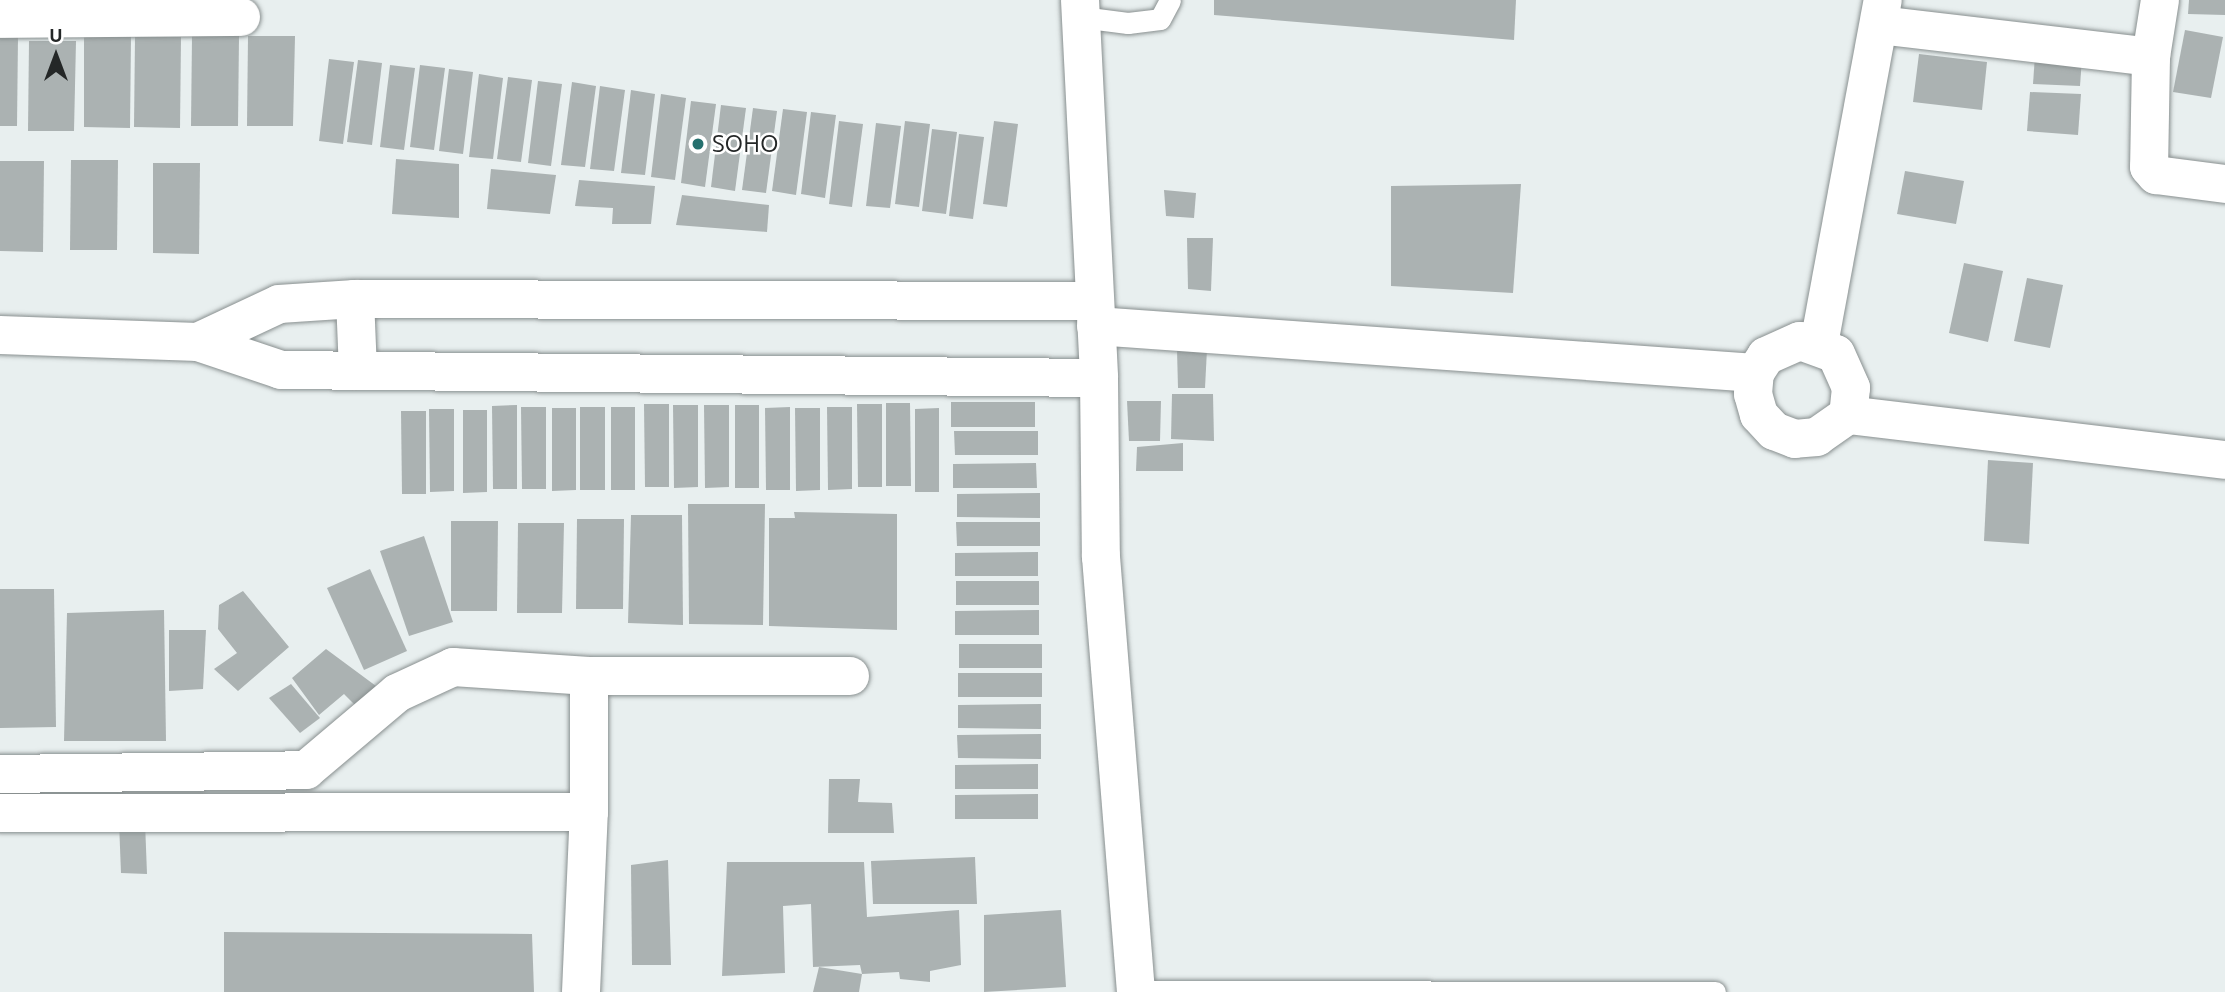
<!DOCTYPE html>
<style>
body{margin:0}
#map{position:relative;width:2225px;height:992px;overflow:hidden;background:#e8efef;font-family:Ubuntu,sans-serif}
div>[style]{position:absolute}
.building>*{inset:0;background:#abb2b2}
.roads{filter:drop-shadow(0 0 2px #888f8f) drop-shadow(0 0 2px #888f8f)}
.lane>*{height:21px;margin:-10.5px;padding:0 10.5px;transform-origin:10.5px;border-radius:10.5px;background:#fff}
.street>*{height:38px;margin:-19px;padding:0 19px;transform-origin:19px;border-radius:19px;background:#fff}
.dots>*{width:19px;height:19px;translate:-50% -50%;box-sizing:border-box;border:4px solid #fff;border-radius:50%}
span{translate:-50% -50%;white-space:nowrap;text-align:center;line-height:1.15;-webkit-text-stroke:5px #fff;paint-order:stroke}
.poi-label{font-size:24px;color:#242727}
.left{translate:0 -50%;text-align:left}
.north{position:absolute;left:21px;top:21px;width:70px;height:70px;-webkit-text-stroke:5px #fff;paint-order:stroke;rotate:0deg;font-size:19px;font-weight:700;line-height:28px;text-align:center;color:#242727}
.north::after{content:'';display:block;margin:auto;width:24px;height:32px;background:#242727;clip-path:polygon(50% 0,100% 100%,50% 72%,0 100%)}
</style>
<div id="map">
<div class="building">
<i style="clip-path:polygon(1214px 0,1516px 0,1514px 40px,1214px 15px)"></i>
<i style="clip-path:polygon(2189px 0,2225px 0,2225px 15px,2188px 14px)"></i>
<i style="clip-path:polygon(2185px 30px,2223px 37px,2211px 98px,2173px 92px)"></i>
<i style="clip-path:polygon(0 36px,18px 36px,17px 126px,0 126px)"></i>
<i style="clip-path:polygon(192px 36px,239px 36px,238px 126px,191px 126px)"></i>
<i style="clip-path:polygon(248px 36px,295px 36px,293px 126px,247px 126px)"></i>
<i style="clip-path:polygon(84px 37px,131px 37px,130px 128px,84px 127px)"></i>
<i style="clip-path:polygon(135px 37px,181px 37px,180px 128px,134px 127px)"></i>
<i style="clip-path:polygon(29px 41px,76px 41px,74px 131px,28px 131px)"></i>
<i style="clip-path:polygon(1919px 54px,1987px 62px,1982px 110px,1913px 102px)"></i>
<i style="clip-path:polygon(2035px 55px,2082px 58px,2080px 86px,2033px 84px)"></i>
<i style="clip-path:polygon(329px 59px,354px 62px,343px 144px,319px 141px)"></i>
<i style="clip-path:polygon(358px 60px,382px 63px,372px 145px,347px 142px)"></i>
<i style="clip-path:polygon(390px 65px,415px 68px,404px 150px,380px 147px)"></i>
<i style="clip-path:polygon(420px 65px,445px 68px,434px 150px,410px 147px)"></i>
<i style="clip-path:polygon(449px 69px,473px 72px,463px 154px,439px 151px)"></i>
<i style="clip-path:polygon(479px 74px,503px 78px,493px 159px,469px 157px)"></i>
<i style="clip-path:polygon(508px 77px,532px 80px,521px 162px,497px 159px)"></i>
<i style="clip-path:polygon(538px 81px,562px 84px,551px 166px,528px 163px)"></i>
<i style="clip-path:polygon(572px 82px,596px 86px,585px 167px,561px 165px)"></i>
<i style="clip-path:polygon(600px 86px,625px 90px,614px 171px,590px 169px)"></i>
<i style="clip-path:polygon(631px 90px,655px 94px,645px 175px,621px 173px)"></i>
<i style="clip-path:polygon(2030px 92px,2081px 94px,2078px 135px,2027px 131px)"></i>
<i style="clip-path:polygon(661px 94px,686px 98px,675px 180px,651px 177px)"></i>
<i style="clip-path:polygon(691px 101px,716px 104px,705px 187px,681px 183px)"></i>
<i style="clip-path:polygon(721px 105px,746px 108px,735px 191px,711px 187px)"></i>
<i style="clip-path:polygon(753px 108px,777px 111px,766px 193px,742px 190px)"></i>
<i style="clip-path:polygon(783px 109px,807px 112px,796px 195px,772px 191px)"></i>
<i style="clip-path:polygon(811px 112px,836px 115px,825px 198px,801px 194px)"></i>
<i style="clip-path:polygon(839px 121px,863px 124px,852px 207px,829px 204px)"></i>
<i style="clip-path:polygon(905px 121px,930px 124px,919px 207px,895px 204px)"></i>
<i style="clip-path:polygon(994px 121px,1018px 124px,1007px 207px,983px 204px)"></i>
<i style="clip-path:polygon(876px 123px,901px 126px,890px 208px,866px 206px)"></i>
<i style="clip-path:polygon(932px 129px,957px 132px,946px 214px,922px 211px)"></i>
<i style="clip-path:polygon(959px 134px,984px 137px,973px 219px,949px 216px)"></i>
<i style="clip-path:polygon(396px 159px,459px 164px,459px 218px,392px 214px)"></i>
<i style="clip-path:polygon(71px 160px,118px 160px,117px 250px,70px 250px)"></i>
<i style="clip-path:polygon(0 161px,44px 161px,43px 252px,0 251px)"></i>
<i style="clip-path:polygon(153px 163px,200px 163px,199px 254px,153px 253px)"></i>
<i style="clip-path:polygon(491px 169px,556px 175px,550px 214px,487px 209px)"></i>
<i style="clip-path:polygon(1905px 171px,1964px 181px,1956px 224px,1897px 214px)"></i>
<i style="clip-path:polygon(579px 180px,655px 186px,651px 224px,612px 224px,613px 208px,575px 206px)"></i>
<i style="clip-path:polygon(1521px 184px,1513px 293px,1391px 286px,1391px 186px)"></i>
<i style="clip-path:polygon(1164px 190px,1196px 193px,1194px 218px,1166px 216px)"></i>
<i style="clip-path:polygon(682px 195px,769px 205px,767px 232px,676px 225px)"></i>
<i style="clip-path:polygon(1187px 238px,1213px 238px,1211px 291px,1188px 289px)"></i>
<i style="clip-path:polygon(1964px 263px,2003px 271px,1988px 342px,1949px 333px)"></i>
<i style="clip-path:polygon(2027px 278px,2063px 285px,2050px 348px,2014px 341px)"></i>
<i style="clip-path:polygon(1207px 349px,1205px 388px,1178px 388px,1177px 350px)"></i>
<i style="clip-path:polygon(1172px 394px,1213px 394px,1214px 441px,1171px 439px)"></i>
<i style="clip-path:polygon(1127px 401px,1161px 401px,1160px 441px,1129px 441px)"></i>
<i style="clip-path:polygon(951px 402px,1035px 402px,1035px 427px,951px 427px)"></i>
<i style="clip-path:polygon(886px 403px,910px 403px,911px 486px,886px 486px)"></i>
<i style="clip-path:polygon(644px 404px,669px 404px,669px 487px,645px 487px)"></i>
<i style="clip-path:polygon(857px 404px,882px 404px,882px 487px,858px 487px)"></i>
<i style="clip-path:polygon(517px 405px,517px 489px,493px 489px,492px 406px)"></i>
<i style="clip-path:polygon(673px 405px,698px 405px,698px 487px,674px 488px)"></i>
<i style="clip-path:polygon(704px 405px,729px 405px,729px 487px,705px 488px)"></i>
<i style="clip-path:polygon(735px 405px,759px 405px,759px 488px,735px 488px)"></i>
<i style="clip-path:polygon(521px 407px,546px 407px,546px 489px,522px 489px)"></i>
<i style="clip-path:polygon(580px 407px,605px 407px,605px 490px,580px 490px)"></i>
<i style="clip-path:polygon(611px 407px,635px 407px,635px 490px,611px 490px)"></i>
<i style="clip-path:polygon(790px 407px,790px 490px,766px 490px,765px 408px)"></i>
<i style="clip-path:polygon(827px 407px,852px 407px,852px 489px,828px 490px)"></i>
<i style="clip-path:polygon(552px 408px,576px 408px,576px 490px,552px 491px)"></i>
<i style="clip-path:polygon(795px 408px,820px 408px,820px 490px,796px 491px)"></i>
<i style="clip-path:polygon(939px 408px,939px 492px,915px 492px,915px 409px)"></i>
<i style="clip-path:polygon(429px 409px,454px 409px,454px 491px,430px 492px)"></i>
<i style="clip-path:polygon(463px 410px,487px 410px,487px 492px,463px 493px)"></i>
<i style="clip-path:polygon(401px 411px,426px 411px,426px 494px,402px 494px)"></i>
<i style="clip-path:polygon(954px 431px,1038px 431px,1038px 455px,955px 455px)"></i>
<i style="clip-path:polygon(1183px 443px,1183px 471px,1136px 471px,1137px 447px)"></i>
<i style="clip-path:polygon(1988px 460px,2033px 463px,2029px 544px,1984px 541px)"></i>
<i style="clip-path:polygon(1036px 463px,1037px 488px,953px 488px,953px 464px)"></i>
<i style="clip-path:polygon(1040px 493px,1040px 518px,957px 517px,957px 494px)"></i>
<i style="clip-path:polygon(688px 504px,765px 504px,763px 625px,689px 624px)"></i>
<i style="clip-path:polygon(794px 512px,897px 514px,897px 630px,769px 626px,769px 518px,795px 518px)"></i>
<i style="clip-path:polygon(631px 515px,682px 515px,683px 625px,628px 623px)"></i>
<i style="clip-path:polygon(577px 519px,624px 519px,623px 609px,576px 609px)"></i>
<i style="clip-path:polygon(451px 521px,498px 521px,497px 611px,451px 611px)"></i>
<i style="clip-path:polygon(956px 522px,1040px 522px,1040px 546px,957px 546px)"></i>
<i style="clip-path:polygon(518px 523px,564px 523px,562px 613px,517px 613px)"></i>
<i style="clip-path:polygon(424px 536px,453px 622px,409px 636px,380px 551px)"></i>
<i style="clip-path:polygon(1038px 552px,1038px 576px,955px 576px,955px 553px)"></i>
<i style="clip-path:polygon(370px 569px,407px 651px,364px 670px,327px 588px)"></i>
<i style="clip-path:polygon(956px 581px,1039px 581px,1039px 605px,956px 605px)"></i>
<i style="clip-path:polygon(0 589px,54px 589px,56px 727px,0 728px)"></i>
<i style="clip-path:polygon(243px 591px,289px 647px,238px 691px,214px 669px,237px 653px,218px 629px,219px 605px)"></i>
<i style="clip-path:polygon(164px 610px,166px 741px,64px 741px,67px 613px)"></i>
<i style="clip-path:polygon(1039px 610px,1039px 635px,955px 635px,955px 611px)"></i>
<i style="clip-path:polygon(169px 630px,206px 630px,203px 689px,169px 691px)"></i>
<i style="clip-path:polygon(959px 644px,1042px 644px,1042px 668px,959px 668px)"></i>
<i style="clip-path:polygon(326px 649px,376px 686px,356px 706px,344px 694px,319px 715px,292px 678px)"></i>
<i style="clip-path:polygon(958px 673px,1042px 673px,1042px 697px,958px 697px)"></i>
<i style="clip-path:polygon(291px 684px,320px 718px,300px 733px,269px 698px)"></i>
<i style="clip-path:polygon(1041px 704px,1041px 729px,958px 728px,958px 705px)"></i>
<i style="clip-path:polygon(1041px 734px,1041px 759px,958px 758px,957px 735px)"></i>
<i style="clip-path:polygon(1038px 764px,1038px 789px,955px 789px,955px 765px)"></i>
<i style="clip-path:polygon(829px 779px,860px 779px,858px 802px,892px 803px,894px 833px,828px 833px)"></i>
<i style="clip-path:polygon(1038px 794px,1038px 819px,955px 819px,955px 795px)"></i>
<i style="clip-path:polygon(119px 822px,145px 822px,147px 874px,121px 873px)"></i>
<i style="clip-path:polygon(975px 857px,977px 904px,873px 904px,871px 861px)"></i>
<i style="clip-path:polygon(668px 860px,671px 965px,632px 965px,631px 865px)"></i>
<i style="clip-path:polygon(727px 862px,864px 862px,867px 917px,959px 910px,961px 965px,930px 971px,930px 982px,900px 979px,899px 972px,862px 974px,860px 965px,813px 967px,811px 904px,783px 906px,785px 973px,722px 976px)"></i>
<i style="clip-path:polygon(1061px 910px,1066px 987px,984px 992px,984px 915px)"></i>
<i style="clip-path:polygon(224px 932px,532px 934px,534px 992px,224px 992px)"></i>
<i style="clip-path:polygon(819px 967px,862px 974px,859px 992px,813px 992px)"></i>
</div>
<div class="roads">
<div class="lane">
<i style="left:1081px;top:17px;width:47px;rotate:7.3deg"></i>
<i style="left:1128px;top:23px;width:32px;rotate:-7deg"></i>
<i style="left:1160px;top:19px;width:21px;rotate:-62deg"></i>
<i style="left:1136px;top:991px;width:579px;rotate:0.1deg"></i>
</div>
<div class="street">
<i style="left:1080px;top:0;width:378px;rotate:87.1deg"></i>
<i style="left:1099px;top:378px;width:179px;rotate:89.4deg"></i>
<i style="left:1101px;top:557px;width:436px;rotate:85.4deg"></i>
<i style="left:2160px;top:0;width:58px;rotate:99deg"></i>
<i style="left:2151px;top:57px;width:110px;rotate:91deg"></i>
<i style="left:2149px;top:167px;width:11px;rotate:49deg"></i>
<i style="left:2156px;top:175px;width:70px;rotate:7.4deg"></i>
<i style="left:0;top:19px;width:241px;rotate:-0.5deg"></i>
<i style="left:1880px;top:25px;width:273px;rotate:6.7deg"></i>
<i style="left:355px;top:299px;width:72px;rotate:87.6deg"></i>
<i style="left:1096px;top:326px;width:661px;rotate:4.08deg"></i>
<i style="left:0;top:335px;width:198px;rotate:2deg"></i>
<i style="left:198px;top:342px;width:88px;rotate:18.6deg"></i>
<i style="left:281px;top:370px;width:818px;rotate:0.56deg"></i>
<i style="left:1800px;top:341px;width:38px;rotate:20deg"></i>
<i style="left:1836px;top:354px;width:37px;rotate:66deg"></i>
<i style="left:1851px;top:388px;width:27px;rotate:96deg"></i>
<i style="left:1848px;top:415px;width:38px;rotate:145deg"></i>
<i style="left:1817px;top:437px;width:22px;rotate:175deg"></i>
<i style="left:1795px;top:439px;width:22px;rotate:-159deg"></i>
<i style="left:1774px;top:431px;width:22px;rotate:-133deg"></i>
<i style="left:1759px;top:415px;width:22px;rotate:-106deg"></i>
<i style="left:1753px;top:394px;width:21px;rotate:-85deg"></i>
<i style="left:1755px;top:373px;width:20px;rotate:-57deg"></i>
<i style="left:1766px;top:356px;width:37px;rotate:-24deg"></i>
<i style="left:198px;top:342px;width:89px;rotate:-25.1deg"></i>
<i style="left:279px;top:304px;width:76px;rotate:-3.8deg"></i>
<i style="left:355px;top:299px;width:739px;rotate:0.16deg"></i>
<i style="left:1819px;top:344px;width:350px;rotate:-79.5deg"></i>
<i style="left:1848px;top:415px;width:380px;rotate:6.8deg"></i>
<i style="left:0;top:774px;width:306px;rotate:-0.7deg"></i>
<i style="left:306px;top:770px;width:119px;rotate:-40.2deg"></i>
<i style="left:397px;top:693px;width:62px;rotate:-24.9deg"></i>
<i style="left:453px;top:667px;width:136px;rotate:3.8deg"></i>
<i style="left:589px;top:676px;width:261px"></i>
<i style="left:0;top:813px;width:589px;rotate:-0.1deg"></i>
<i style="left:581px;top:992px;width:180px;rotate:-87.5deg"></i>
<i style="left:589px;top:812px;width:136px;rotate:-90deg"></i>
</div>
</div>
<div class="dots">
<i style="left:698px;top:144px;background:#25706e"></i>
</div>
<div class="poi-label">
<span class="left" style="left:712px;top:144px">SOHO</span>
</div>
<div class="north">U</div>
</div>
